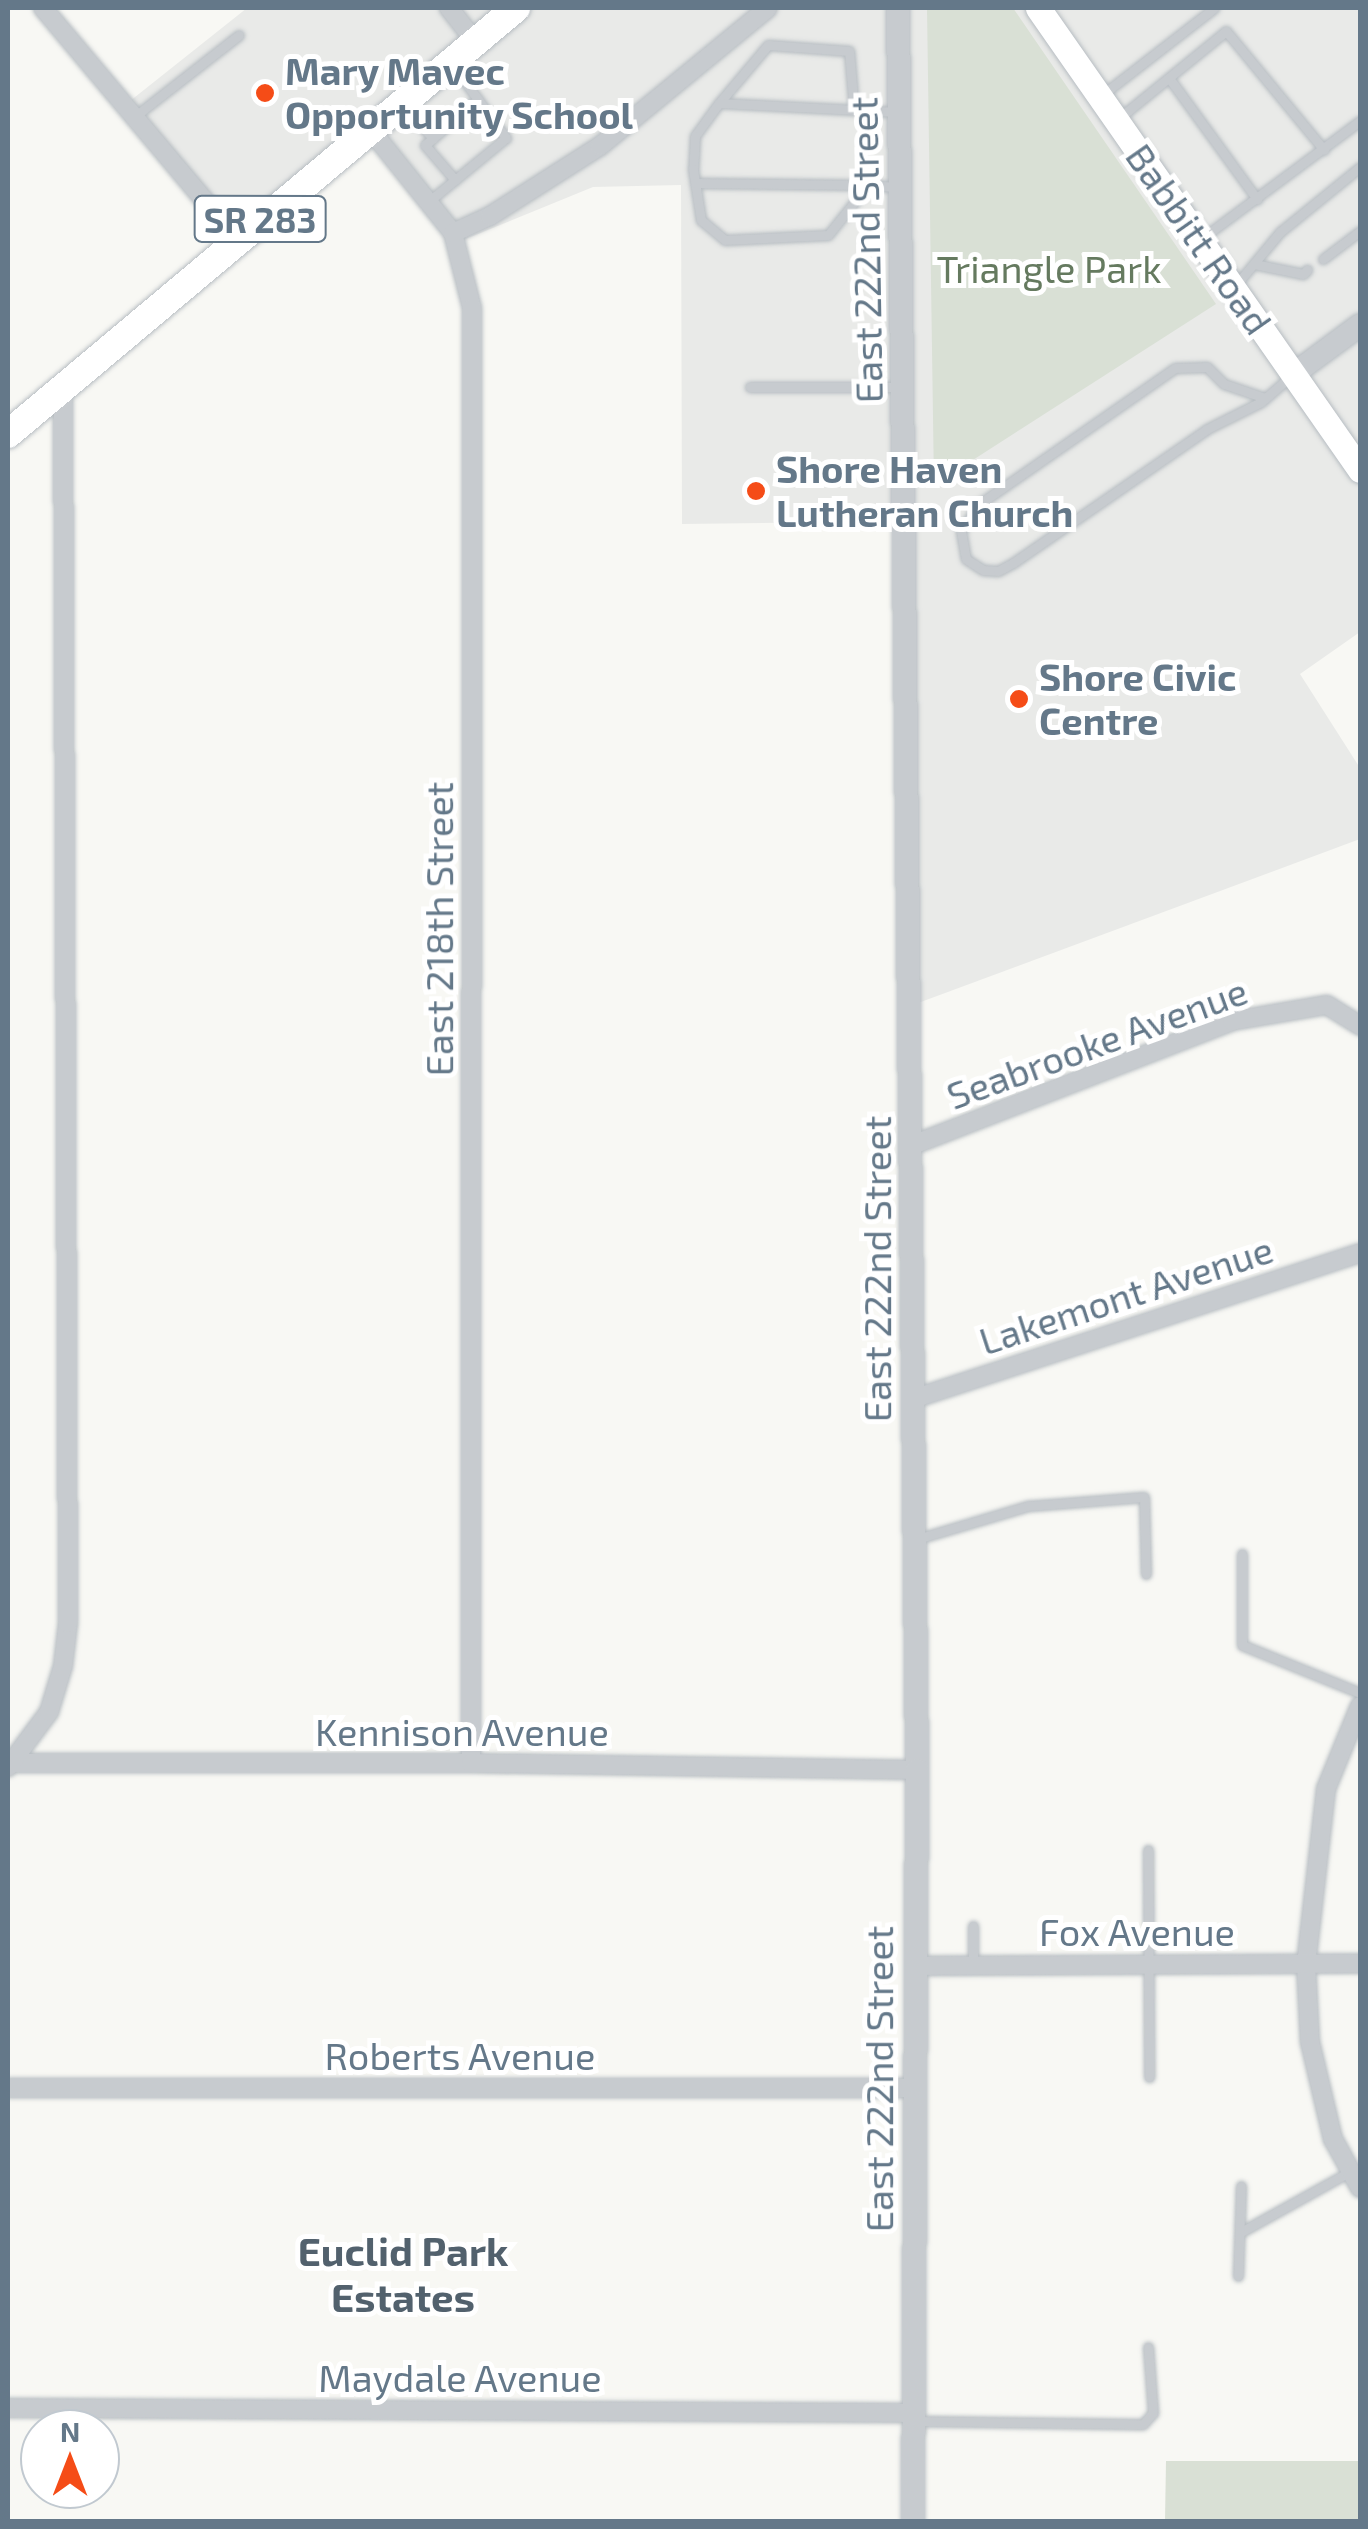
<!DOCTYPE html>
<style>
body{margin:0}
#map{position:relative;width:1368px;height:2529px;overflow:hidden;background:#f8f8f4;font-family:"Exo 2",sans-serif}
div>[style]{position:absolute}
.built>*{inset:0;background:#e9eae8}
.green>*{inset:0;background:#d9e0d5}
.roads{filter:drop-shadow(0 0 2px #b7bdc2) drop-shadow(0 0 2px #b7bdc2)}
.service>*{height:9px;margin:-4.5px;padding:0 4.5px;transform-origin:4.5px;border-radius:4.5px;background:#c7cbcf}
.minor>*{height:18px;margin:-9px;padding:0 9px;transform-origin:9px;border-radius:9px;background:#c7cbcf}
.tertiary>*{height:22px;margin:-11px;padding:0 11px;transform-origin:11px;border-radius:11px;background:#c7cbcf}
.secondary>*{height:25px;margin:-12.5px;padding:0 12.5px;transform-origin:12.5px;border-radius:12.5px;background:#fff}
.primary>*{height:28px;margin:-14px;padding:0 14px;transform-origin:14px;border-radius:14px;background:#fff}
.dots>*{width:28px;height:28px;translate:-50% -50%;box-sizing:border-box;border:5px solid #fff;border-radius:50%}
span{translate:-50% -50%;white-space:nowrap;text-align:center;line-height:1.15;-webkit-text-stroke:10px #fff;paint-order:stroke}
.shield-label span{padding:2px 8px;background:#fff;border:2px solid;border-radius:8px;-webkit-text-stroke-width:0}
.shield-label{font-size:35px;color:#647889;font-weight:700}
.poi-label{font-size:38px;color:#647889;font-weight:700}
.left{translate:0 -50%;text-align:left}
.street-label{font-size:38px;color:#647889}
.park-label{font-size:38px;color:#657a5f}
.neighbourhood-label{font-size:40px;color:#52616d;font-weight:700}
.frame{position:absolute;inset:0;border:10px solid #647889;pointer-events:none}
.north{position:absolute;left:20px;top:2409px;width:100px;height:100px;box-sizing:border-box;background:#fff;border:2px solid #c1c9d0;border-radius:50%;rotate:0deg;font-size:28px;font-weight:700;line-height:40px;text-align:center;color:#647889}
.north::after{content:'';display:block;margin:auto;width:35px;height:45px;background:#f54c17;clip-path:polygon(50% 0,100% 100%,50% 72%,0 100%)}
</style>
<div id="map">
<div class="built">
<i style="clip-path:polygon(247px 8px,1360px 8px,1360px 632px,1300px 674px,1360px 768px,1360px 839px,910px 1006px,904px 521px,682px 524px,681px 185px,593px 187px,456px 243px,368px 128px,237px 239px,125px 105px)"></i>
</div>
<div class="green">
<i style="clip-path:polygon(927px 8px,1013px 8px,1216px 304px,934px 485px)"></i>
<i style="clip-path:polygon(1166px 2461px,1360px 2461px,1360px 2521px,1165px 2521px)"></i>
</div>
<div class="roads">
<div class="service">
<i style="left:1169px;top:78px;width:150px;rotate:54deg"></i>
<i style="left:1102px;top:95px;width:142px;rotate:-37.8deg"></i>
<i style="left:719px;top:103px;width:41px;rotate:126deg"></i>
<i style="left:695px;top:136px;width:33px;rotate:93deg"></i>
<i style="left:693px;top:169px;width:52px;rotate:81.1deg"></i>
<i style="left:701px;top:220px;width:31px;rotate:40deg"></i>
<i style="left:725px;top:240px;width:103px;rotate:-2.8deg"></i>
<i style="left:828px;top:235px;width:64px;rotate:-51.3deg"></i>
<i style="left:868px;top:185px;width:28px;rotate:4deg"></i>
<i style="left:404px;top:108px;width:42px;rotate:46deg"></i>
<i style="left:854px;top:110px;width:59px;rotate:-94.8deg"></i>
<i style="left:849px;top:51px;width:81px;rotate:-175.8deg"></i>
<i style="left:768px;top:45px;width:76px;rotate:130.2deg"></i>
<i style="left:719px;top:103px;width:178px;rotate:2.9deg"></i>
<i style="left:134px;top:117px;width:133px;rotate:-38deg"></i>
<i style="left:1118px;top:119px;width:139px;rotate:-39.2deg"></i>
<i style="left:1226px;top:31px;width:154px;rotate:50.5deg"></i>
<i style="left:455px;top:180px;width:46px;rotate:-130.6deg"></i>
<i style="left:425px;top:145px;width:70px;rotate:-41deg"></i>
<i style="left:695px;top:183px;width:173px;rotate:0.7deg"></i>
<i style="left:428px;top:202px;width:101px;rotate:-39.4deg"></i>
<i style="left:506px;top:138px;width:87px;rotate:-126.1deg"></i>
<i style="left:1201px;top:239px;width:198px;rotate:-36.6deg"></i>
<i style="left:1323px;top:259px;width:46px;rotate:-37.1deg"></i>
<i style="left:1254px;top:264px;width:50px;rotate:11.5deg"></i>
<i style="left:1303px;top:274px;width:6px;rotate:-45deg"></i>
<i style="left:1236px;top:285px;width:69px;rotate:-50.3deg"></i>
<i style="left:1280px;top:232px;width:103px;rotate:-39.1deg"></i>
<i style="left:750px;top:387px;width:150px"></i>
<i style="left:1265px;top:398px;width:43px;rotate:-161.1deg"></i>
<i style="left:1224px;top:384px;width:24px;rotate:-135deg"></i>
<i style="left:1207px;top:367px;width:32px;rotate:178deg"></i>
<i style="left:1175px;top:368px;width:239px;rotate:145.2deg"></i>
<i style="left:979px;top:504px;width:32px;rotate:124deg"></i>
<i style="left:961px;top:531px;width:28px;rotate:80deg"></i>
<i style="left:966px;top:559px;width:20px;rotate:33deg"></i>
<i style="left:983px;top:570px;width:15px;rotate:4deg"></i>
<i style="left:998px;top:571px;width:17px;rotate:-28deg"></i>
<i style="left:1013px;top:563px;width:236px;rotate:-34.6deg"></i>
<i style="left:1207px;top:429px;width:60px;rotate:-26.6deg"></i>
<i style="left:1261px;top:402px;width:38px;rotate:-41deg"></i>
<i style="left:917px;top:1539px;width:116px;rotate:-16.6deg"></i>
<i style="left:1028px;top:1506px;width:116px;rotate:-4.4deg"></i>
<i style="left:1144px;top:1497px;width:77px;rotate:88.5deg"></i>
<i style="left:1242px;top:1554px;width:91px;rotate:90deg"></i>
<i style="left:1242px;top:1645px;width:127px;rotate:22.1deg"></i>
<i style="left:1148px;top:1850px;width:227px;rotate:89.7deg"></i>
<i style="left:973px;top:1926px;width:40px;rotate:90deg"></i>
<i style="left:1241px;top:2232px;width:126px;rotate:-29deg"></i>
<i style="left:1238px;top:2276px;width:90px;rotate:-88.1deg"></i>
<i style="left:915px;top:2421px;width:228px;rotate:0.8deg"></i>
<i style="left:1143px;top:2424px;width:15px;rotate:-48deg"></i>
<i style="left:1153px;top:2413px;width:66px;rotate:-94.3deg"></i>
</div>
<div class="minor">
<i style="left:43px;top:8px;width:302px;rotate:50deg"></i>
<i style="left:449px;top:8px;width:42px;rotate:51.8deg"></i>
<i style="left:369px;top:128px;width:134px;rotate:51.3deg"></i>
<i style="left:453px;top:233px;width:77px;rotate:75.8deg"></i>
<i style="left:472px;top:308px;width:1455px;rotate:90.04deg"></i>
<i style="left:453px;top:233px;width:41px;rotate:-24.7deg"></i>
<i style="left:490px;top:216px;width:130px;rotate:-32.5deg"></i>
<i style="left:600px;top:146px;width:217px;rotate:-39.4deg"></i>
<i style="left:910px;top:1146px;width:345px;rotate:-21.2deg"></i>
<i style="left:1232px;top:1021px;width:96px;rotate:-9.6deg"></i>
<i style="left:1327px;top:1005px;width:39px;rotate:32deg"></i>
<i style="left:913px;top:1399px;width:470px;rotate:-18.1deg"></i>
<i style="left:1360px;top:1706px;width:90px;rotate:112.3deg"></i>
<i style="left:1326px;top:1789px;width:176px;rotate:96.5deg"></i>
<i style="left:1306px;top:1964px;width:78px;rotate:87.1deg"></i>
<i style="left:1310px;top:2042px;width:100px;rotate:76.7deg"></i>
<i style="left:1333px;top:2139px;width:56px;rotate:61.1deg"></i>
<i style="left:8px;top:1763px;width:463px"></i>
<i style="left:471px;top:1763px;width:446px;rotate:0.9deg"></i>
<i style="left:8px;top:1767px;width:69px;rotate:-53.3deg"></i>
<i style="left:49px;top:1712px;width:48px;rotate:-73.1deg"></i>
<i style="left:63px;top:1666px;width:43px;rotate:-83.4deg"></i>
<i style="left:68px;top:1623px;width:1233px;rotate:-90.23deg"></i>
<i style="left:915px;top:1966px;width:445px;rotate:-0.3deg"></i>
<i style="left:8px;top:2088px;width:905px"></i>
<i style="left:8px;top:2408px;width:904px;rotate:0.32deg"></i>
</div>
<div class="tertiary">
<i style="left:898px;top:8px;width:1762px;rotate:89.38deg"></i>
<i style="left:917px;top:1770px;width:752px;rotate:90.3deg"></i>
<i style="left:1295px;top:373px;width:81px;rotate:-36.4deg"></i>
</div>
<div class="secondary">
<i style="left:1038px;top:8px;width:563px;rotate:55.12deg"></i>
</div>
<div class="primary">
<i style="left:8px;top:434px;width:663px;rotate:-39.98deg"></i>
</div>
</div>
<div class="dots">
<i style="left:265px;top:93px;background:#f54c17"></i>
<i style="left:756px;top:491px;background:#f54c17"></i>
<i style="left:1019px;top:699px;background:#f54c17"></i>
</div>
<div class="shield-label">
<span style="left:260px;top:219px">SR 283</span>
</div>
<div class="poi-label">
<span class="left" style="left:285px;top:93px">Mary Mavec<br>Opportunity School</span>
<span class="left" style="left:776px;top:491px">Shore Haven<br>Lutheran Church</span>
<span class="left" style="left:1039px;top:699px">Shore Civic<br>Centre</span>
</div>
<div class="street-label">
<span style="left:1199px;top:239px;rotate:55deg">Babbitt Road</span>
<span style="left:866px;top:250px;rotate:-91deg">East 222nd Street</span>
<span style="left:439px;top:929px;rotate:-90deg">East 218th Street</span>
<span style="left:1097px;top:1043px;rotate:-20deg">Seabrooke Avenue</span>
<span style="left:877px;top:1269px;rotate:-90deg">East 222nd Street</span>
<span style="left:1126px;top:1295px;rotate:-18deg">Lakemont Avenue</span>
<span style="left:462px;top:1732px">Kennison Avenue</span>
<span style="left:1137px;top:1932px">Fox Avenue</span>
<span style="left:460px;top:2056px">Roberts Avenue</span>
<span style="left:879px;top:2079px;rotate:-90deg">East 222nd Street</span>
<span style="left:460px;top:2378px">Maydale Avenue</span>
</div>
<div class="park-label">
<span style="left:1049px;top:269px">Triangle Park</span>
</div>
<div class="neighbourhood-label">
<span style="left:403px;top:2273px">Euclid Park<br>Estates</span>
</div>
<div class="frame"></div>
<div class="north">N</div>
</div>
